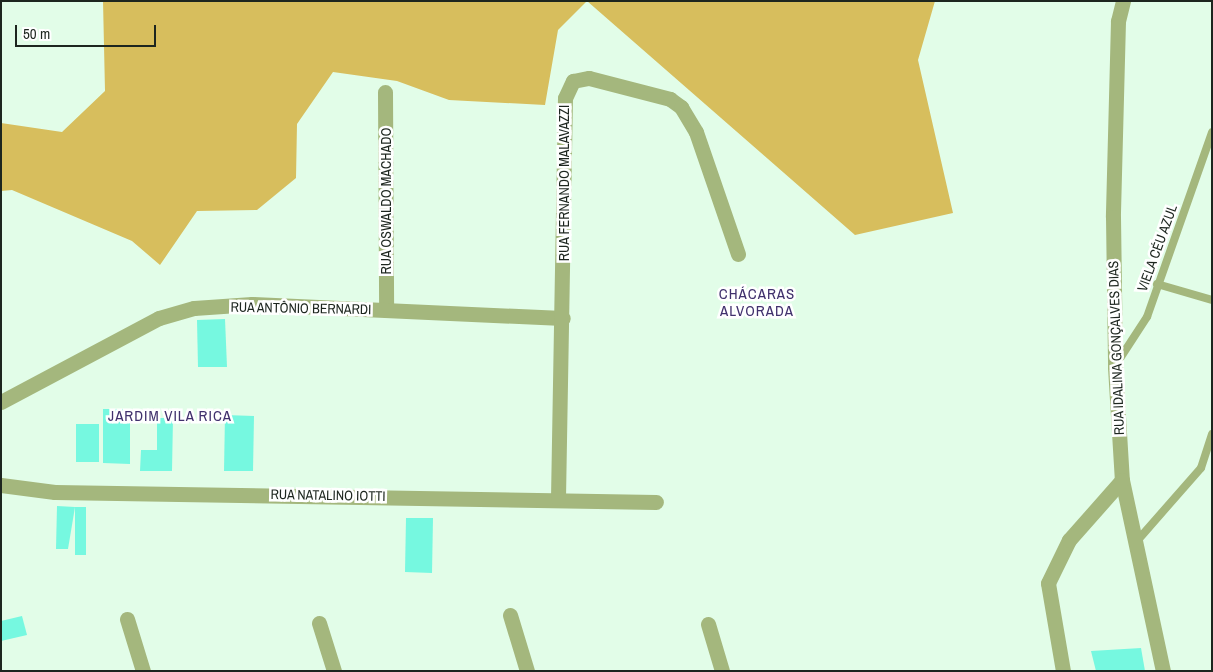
<!DOCTYPE html>
<meta charset="utf-8">
<style>
body{margin:0}
#map{position:relative;width:1213px;height:672px;overflow:hidden;background:#e2fde8;font-family:"Archivo Narrow",sans-serif}
div>[style]{position:absolute}
.forest>*{inset:0;background:#d7be5d}
.building>*{inset:0;background:#76f8e0}
.service>*{height:8px;margin:-4px;padding:0 4px;transform-origin:4px;border-radius:4px;background:#a4b77d}
.minor>*{height:15px;margin:-7.5px;padding:0 7.5px;transform-origin:7.5px;border-radius:7.5px;background:#a4b77d}
span{translate:-50% -50%;white-space:nowrap;text-align:center;line-height:1.15;-webkit-text-stroke:5px #fff;paint-order:stroke}
.street-label{font-size:14px;color:#1d261f}
.neighbourhood-label{font-size:15px;color:#41316d;letter-spacing:1px}
.frame{position:absolute;inset:0;border:2px solid #1d261f;pointer-events:none}
.scale{position:absolute;left:15px;top:25px;width:141px;height:22px;box-sizing:border-box;border:2px solid #1d261f;border-top:0;padding-left:6px;font-size:15px;line-height:18px;white-space:nowrap;color:#1d261f;-webkit-text-stroke:4px #fff;paint-order:stroke}
</style>
<div id="map">
<div class="forest">
<i style="clip-path:polygon(103px 1px,587px 1px,558px 30px,545px 105px,449px 100px,397px 81px,333px 72px,297px 124px,296px 178px,257px 210px,197px 211px,160px 265px,132px 241px,12px 190px,1px 191px,1px 123px,62px 132px,105px 91px)"></i>
<i style="clip-path:polygon(587px 1px,935px 1px,918px 60px,953px 213px,855px 235px)"></i>
</div>
<div class="building">
<i style="clip-path:polygon(225px 319px,227px 367px,198px 367px,197px 320px)"></i>
<i style="clip-path:polygon(103px 409px,130px 409px,130px 464px,103px 463px)"></i>
<i style="clip-path:polygon(225px 415px,254px 416px,253px 471px,224px 471px)"></i>
<i style="clip-path:polygon(157px 418px,173px 418px,172px 471px,140px 471px,141px 450px,157px 450px)"></i>
<i style="clip-path:polygon(76px 424px,99px 424px,99px 462px,76px 462px)"></i>
<i style="clip-path:polygon(57px 506px,75px 507px,68px 549px,56px 549px)"></i>
<i style="clip-path:polygon(75px 507px,86px 507px,86px 555px,75px 555px)"></i>
<i style="clip-path:polygon(406px 518px,433px 518px,432px 573px,405px 572px)"></i>
<i style="clip-path:polygon(22px 616px,27px 635px,1px 641px,1px 621px)"></i>
<i style="clip-path:polygon(1141px 648px,1145px 671px,1096px 671px,1091px 651px)"></i>
</div>
<div class="service">
<i style="left:1157px;top:284px;width:57px;rotate:16.2deg"></i>
<i style="left:1117px;top:363px;width:55px;rotate:-56.9deg"></i>
<i style="left:1147px;top:317px;width:196px;rotate:-70.6deg"></i>
<i style="left:1137px;top:541px;width:97px;rotate:-48.8deg"></i>
<i style="left:1201px;top:468px;width:36px;rotate:-72deg"></i>
</div>
<div class="minor">
<i style="left:1123px;top:1px;width:21px;rotate:104deg"></i>
<i style="left:1118px;top:21px;width:196px;rotate:91.5deg"></i>
<i style="left:1113px;top:217px;width:150px;rotate:89.2deg"></i>
<i style="left:1115px;top:367px;width:113px;rotate:86.5deg"></i>
<i style="left:1122px;top:480px;width:195px;rotate:77.9deg"></i>
<i style="left:385px;top:92px;width:218px;rotate:89.7deg"></i>
<i style="left:1px;top:402px;width:179px;rotate:-28deg"></i>
<i style="left:159px;top:318px;width:36px;rotate:-16deg"></i>
<i style="left:194px;top:308px;width:58px;rotate:-3.9deg"></i>
<i style="left:252px;top:304px;width:311px;rotate:2.6deg"></i>
<i style="left:1px;top:485px;width:54px;rotate:7.4deg"></i>
<i style="left:55px;top:492px;width:601px;rotate:0.95deg"></i>
<i style="left:558px;top:498px;width:400px;rotate:-89deg"></i>
<i style="left:565px;top:98px;width:19px;rotate:-65deg"></i>
<i style="left:573px;top:81px;width:16px;rotate:-11deg"></i>
<i style="left:589px;top:78px;width:84px;rotate:14.5deg"></i>
<i style="left:670px;top:99px;width:14px;rotate:36deg"></i>
<i style="left:681px;top:107px;width:29px;rotate:59deg"></i>
<i style="left:696px;top:132px;width:129px;rotate:71deg"></i>
<i style="left:510px;top:615px;width:59px;rotate:73.1deg"></i>
<i style="left:127px;top:619px;width:54px;rotate:72.9deg"></i>
<i style="left:319px;top:623px;width:50px;rotate:72.6deg"></i>
<i style="left:708px;top:624px;width:49px;rotate:73.4deg"></i>
<i style="left:1063px;top:671px;width:89px;rotate:-99.7deg"></i>
<i style="left:1048px;top:583px;width:48px;rotate:-64deg"></i>
<i style="left:1069px;top:540px;width:80px;rotate:-48.5deg"></i>
</div>
<div class="street-label">
<span style="left:564px;top:183px;rotate:-90deg">RUA FERNANDO MALAVAZZI</span>
<span style="left:386px;top:201px;rotate:-90deg">RUA OSWALDO MACHADO</span>
<span style="left:1157px;top:248px;rotate:-70deg">VIELA CÉU AZUL</span>
<span style="left:301px;top:308px;rotate:1deg">RUA ANTÔNIO BERNARDI</span>
<span style="left:1116px;top:348px;rotate:-92deg">RUA IDALINA GONÇALVES DIAS</span>
<span style="left:328px;top:495px;rotate:1deg">RUA NATALINO IOTTI</span>
</div>
<div class="neighbourhood-label">
<span style="left:757px;top:302px">CHÁCARAS<br>ALVORADA</span>
<span style="left:170px;top:416px">JARDIM VILA RICA</span>
</div>
<div class="frame"></div>
<div class="scale">50 m</div>
</div>
